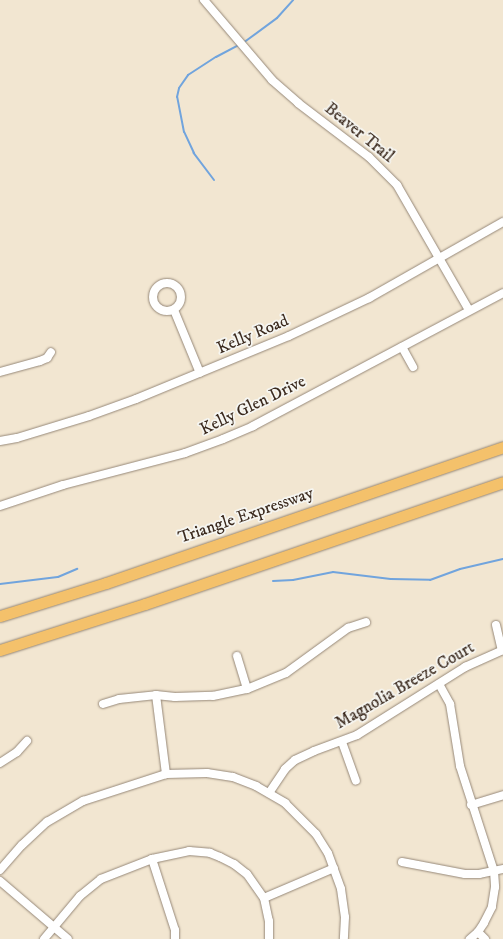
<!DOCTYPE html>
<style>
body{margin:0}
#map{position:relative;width:503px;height:939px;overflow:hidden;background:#f2e6d1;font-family:"IM FELL DW Pica",serif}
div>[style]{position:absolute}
.stream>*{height:2px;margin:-1px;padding:0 1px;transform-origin:1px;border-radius:1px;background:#71a4dd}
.roads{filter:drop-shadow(0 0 1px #968878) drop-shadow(0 0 1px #968878)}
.minor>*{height:8px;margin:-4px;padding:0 4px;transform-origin:4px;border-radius:4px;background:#fff}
.minor>.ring{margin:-4px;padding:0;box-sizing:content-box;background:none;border:8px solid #fff;border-radius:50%}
.highway>*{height:11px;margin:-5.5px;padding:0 5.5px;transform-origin:5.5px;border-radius:5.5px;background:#f4c16b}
span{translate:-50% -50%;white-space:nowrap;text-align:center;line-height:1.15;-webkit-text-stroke:3.5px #f6f6f2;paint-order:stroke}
.street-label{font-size:17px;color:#3b2a1e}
</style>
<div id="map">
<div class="stream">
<i style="left:243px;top:43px;width:42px;rotate:-36.3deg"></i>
<i style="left:277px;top:18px;width:24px;rotate:-48deg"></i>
<i style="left:214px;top:180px;width:34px;rotate:-127deg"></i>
<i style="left:194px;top:153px;width:23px;rotate:-115deg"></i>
<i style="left:184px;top:132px;width:36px;rotate:-101deg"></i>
<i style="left:177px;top:97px;width:9px;rotate:-77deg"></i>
<i style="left:179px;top:88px;width:16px;rotate:-55deg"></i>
<i style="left:188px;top:75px;width:33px;rotate:-33deg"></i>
<i style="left:216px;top:57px;width:26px;rotate:-28deg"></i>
<i style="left:273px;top:581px;width:20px;rotate:-3deg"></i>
<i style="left:293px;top:580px;width:41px;rotate:-11.3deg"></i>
<i style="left:333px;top:572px;width:58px;rotate:6.9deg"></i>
<i style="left:391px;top:579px;width:39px;rotate:1deg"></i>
<i style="left:430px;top:580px;width:32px;rotate:-20deg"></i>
<i style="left:460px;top:569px;width:44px;rotate:-13.1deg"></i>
<i style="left:0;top:584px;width:58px;rotate:-6.9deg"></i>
<i style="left:58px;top:577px;width:21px;rotate:-23deg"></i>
</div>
<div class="roads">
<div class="minor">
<i style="left:204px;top:0;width:105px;rotate:49.6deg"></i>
<i style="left:272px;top:80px;width:35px;rotate:41deg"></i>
<i style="left:298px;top:103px;width:89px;rotate:37.3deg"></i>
<i style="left:369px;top:157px;width:40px;rotate:45deg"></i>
<i style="left:397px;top:185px;width:144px;rotate:60.1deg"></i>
<i class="ring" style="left:153px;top:283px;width:20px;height:20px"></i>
<i style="left:174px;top:310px;width:68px;rotate:67.6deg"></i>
<i style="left:402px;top:347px;width:23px;rotate:61deg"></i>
<i style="left:0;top:372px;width:41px;rotate:-15.4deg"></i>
<i style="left:40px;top:361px;width:8px;rotate:-23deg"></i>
<i style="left:47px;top:358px;width:7px;rotate:-56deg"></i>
<i style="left:0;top:441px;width:17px;rotate:-10deg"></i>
<i style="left:17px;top:438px;width:75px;rotate:-17deg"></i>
<i style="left:89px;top:416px;width:50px;rotate:-19.9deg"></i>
<i style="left:136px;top:399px;width:165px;rotate:-22.4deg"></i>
<i style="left:289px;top:336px;width:89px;rotate:-25.4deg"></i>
<i style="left:369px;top:298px;width:154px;rotate:-29.6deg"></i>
<i style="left:0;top:506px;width:66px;rotate:-18.4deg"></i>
<i style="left:63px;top:485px;width:126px;rotate:-14.7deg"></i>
<i style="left:185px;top:453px;width:40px;rotate:-20.2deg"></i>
<i style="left:223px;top:439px;width:33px;rotate:-23deg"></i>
<i style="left:253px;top:426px;width:283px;rotate:-28deg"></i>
<i style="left:496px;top:625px;width:26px;rotate:77deg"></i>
<i style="left:237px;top:656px;width:34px;rotate:73deg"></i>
<i style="left:439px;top:684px;width:23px;rotate:61deg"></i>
<i style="left:450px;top:704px;width:63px;rotate:80.8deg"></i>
<i style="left:460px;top:766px;width:110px;rotate:72.1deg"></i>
<i style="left:494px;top:871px;width:16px;rotate:86deg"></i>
<i style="left:495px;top:887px;width:20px;rotate:99deg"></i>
<i style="left:492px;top:907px;width:18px;rotate:117deg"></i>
<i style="left:484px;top:923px;width:11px;rotate:124deg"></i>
<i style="left:478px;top:932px;width:11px;rotate:139deg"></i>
<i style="left:156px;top:695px;width:80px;rotate:82.8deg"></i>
<i style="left:103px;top:704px;width:17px;rotate:-17deg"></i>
<i style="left:119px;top:699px;width:37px;rotate:-6deg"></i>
<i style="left:156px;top:695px;width:19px;rotate:6deg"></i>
<i style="left:175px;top:697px;width:38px;rotate:-2deg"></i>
<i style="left:213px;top:696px;width:35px;rotate:-12deg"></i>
<i style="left:247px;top:689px;width:42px;rotate:-22.3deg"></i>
<i style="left:286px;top:673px;width:77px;rotate:-36deg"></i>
<i style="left:348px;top:628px;width:19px;rotate:-18deg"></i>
<i style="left:342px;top:742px;width:41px;rotate:70.3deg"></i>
<i style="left:0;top:763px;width:20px;rotate:-33deg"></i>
<i style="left:17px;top:752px;width:15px;rotate:-48deg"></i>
<i style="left:269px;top:793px;width:29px;rotate:-56deg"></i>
<i style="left:285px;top:769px;width:13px;rotate:-42deg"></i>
<i style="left:295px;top:760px;width:21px;rotate:-25deg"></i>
<i style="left:314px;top:751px;width:46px;rotate:-20.4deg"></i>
<i style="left:357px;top:735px;width:128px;rotate:-32.2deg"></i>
<i style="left:465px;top:667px;width:42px;rotate:-24.1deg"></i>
<i style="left:471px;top:805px;width:34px;rotate:-17deg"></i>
<i style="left:152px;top:859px;width:75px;rotate:72.1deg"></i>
<i style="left:175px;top:930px;width:9px;rotate:90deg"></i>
<i style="left:402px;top:862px;width:64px;rotate:10.8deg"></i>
<i style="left:465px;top:874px;width:14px"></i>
<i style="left:479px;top:874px;width:25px;rotate:-12deg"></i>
<i style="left:0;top:870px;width:33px;rotate:-49deg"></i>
<i style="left:22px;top:845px;width:34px;rotate:-43deg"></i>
<i style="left:47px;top:822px;width:42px;rotate:-30.3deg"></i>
<i style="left:83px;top:801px;width:87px;rotate:-18deg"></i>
<i style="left:166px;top:774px;width:41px;rotate:-1.4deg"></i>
<i style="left:207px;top:773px;width:26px;rotate:9deg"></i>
<i style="left:233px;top:777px;width:25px;rotate:21deg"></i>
<i style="left:256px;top:786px;width:34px;rotate:30deg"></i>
<i style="left:285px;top:803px;width:44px;rotate:45deg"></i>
<i style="left:316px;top:834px;width:22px;rotate:58deg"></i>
<i style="left:328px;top:853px;width:38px;rotate:70deg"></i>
<i style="left:341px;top:889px;width:28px;rotate:82deg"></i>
<i style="left:345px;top:917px;width:22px;rotate:93deg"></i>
<i style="left:0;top:881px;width:89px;rotate:40.5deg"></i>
<i style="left:264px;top:898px;width:76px;rotate:-23.2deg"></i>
<i style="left:478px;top:932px;width:10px;rotate:45deg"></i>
<i style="left:44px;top:939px;width:56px;rotate:-50.1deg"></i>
<i style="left:80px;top:896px;width:27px;rotate:-39deg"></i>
<i style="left:101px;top:879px;width:55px;rotate:-21.4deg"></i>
<i style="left:152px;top:859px;width:38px;rotate:-12deg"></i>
<i style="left:189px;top:851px;width:21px;rotate:5deg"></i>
<i style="left:210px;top:853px;width:11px;rotate:22deg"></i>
<i style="left:220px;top:857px;width:16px;rotate:27deg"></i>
<i style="left:234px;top:864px;width:16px;rotate:38deg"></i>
<i style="left:247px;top:874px;width:29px;rotate:55deg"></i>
<i style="left:264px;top:898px;width:24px;rotate:78deg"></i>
<i style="left:269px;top:921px;width:18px;rotate:90deg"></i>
</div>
<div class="highway">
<i style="left:0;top:616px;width:111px;rotate:-17.3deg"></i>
<i style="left:106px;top:583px;width:420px;rotate:-18.9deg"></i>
<i style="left:0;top:650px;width:152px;rotate:-17.6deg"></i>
<i style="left:145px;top:604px;width:378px;rotate:-18.8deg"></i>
</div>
</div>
<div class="street-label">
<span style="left:359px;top:133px;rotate:39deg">Beaver Trail</span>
<span style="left:253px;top:335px;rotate:-23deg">Kelly Road</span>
<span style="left:253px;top:406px;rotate:-26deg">Kelly Glen Drive</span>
<span style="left:246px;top:516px;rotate:-19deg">Triangle Expressway</span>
<span style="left:405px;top:686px;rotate:-30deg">Magnolia Breeze Court</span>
</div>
</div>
